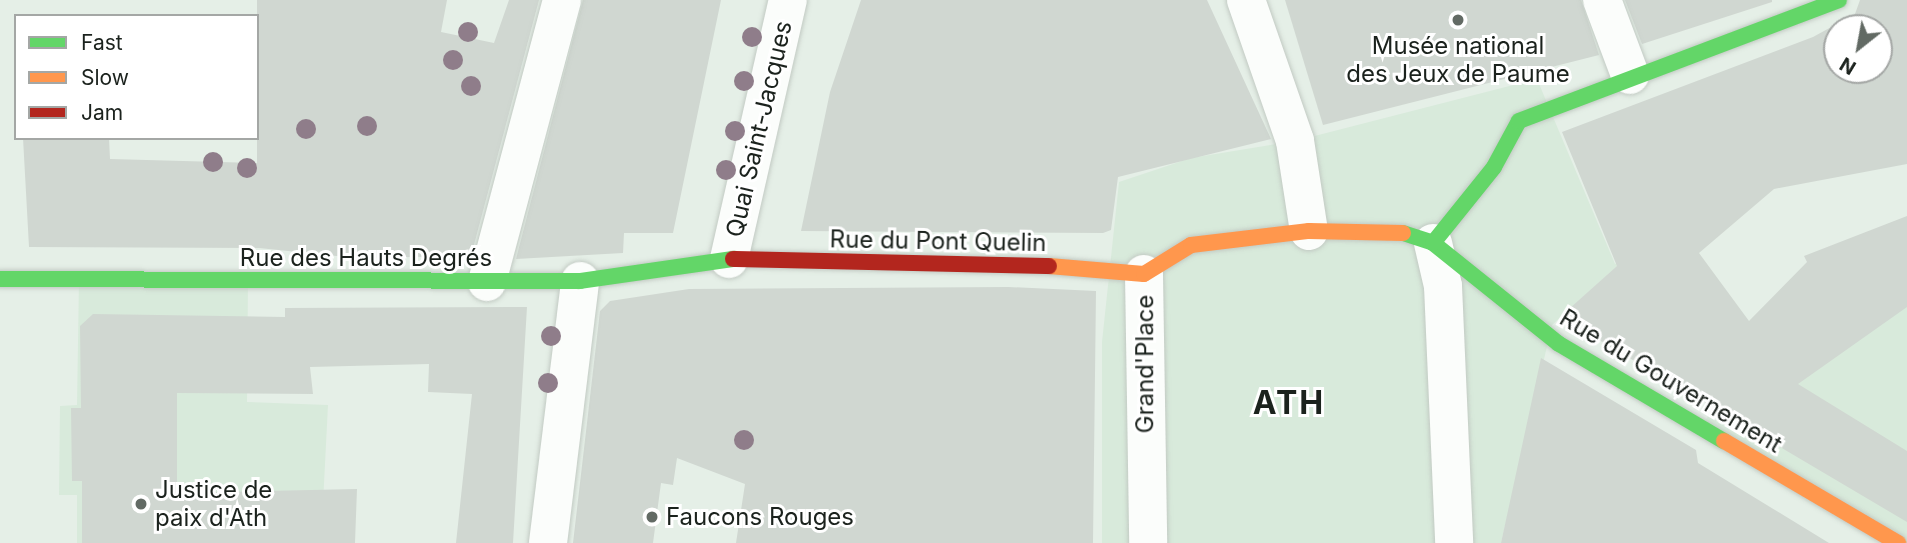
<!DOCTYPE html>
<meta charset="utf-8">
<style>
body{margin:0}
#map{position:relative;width:1907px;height:543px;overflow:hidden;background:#e5efe7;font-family:Inter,sans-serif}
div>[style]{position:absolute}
.built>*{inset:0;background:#d8eadb}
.building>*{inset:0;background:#d0d7d1}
.roads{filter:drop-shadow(0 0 2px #c2cac3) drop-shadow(0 0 2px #c2cac3)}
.street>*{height:38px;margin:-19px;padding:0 19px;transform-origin:19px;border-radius:19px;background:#fbfdfb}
.fast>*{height:16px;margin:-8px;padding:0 8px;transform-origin:8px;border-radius:8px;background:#63d668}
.slow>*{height:16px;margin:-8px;padding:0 8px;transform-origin:8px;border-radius:8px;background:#ff974d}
.jam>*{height:16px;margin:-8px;padding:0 8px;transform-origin:8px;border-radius:8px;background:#b3261e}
.trees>*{width:20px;height:20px;margin:-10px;border-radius:50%;background:#8f7d8a}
.dots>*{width:19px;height:19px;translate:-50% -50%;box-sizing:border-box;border:4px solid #fff;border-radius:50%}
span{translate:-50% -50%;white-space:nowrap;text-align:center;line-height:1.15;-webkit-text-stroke:6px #fff;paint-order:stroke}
.poi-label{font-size:24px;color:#1b221d}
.left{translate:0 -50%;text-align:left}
.street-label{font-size:24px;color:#1b221d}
.district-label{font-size:32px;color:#1b221d;font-weight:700;letter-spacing:2px}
.legend{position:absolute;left:14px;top:14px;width:245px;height:126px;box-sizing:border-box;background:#fff;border:2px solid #a4a7a5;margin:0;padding:9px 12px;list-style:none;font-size:21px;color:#1b221d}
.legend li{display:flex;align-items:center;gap:14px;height:35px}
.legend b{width:35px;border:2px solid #a4a7a5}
.north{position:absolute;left:1823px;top:14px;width:70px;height:70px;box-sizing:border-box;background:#fff;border:2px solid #a4a7a5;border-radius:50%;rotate:211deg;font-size:19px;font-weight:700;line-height:28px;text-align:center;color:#1b221d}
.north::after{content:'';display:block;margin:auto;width:24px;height:32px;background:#626a64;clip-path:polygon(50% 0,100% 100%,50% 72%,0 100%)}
</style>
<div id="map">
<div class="built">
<i style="clip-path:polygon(1537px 79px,1615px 264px,1625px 259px,1552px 325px,1501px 543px,1102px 543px,1102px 342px,1119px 182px,1191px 158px,1295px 141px)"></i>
<i style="clip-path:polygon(1907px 235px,1907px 543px,1702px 425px,1754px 353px)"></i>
<i style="clip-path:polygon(79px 279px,248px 281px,247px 402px,328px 405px,321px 543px,77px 543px,77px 495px,59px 495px,60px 406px,77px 405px)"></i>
</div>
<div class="building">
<i style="clip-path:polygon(257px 0,447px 0,441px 32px,494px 43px,509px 0,539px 0,471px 256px,356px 258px,259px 248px,29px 247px,23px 138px,109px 138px,110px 159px,257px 163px)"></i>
<i style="clip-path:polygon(583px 0,721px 0,673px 233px,624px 233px,623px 253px,516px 259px)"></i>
<i style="clip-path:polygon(861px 0,1207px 0,1271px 139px,1118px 177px,1111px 230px,1103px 233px,801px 231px,830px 92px)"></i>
<i style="clip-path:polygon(1285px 0,1581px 0,1599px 55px,1323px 125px)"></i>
<i style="clip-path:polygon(1625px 0,1772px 0,1772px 2px,1642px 44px)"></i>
<i style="clip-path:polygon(evenodd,1860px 0,1907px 0,1907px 164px,1774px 189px,1699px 253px,1749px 321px,1807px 262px,1804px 256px,1907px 216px,1907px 307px,1798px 384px,1907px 451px,1907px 522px,1560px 317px,1617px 266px,1562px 132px,1813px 37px,1855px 14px,1860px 0,1837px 28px,1879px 28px,1879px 70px,1837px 70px,1837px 28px)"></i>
<i style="clip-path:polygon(1008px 287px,1096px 291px,1093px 543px,736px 543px,745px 484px,677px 458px,673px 485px,661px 483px,653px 543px,573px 543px,600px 311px,610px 301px,689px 289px)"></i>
<i style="clip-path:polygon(527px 307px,513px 543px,456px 543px,472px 394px,428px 392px,429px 364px,310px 367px,313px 394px,177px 393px,177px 493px,357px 489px,355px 543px,82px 543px,82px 481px,72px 481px,71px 408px,81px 408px,80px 326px,93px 314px,285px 317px,285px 308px)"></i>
<i style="clip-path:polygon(1541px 358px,1696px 450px,1698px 463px,1829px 543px,1501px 543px)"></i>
</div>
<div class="roads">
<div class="street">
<i style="left:1246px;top:0;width:149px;rotate:70.8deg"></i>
<i style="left:1295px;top:141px;width:91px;rotate:81.2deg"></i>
<i style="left:1602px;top:0;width:80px;rotate:69.5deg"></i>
<i style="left:1433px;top:243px;width:44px;rotate:76.9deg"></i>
<i style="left:1443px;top:286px;width:257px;rotate:87.5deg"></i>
<i style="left:729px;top:259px;width:266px;rotate:-77.2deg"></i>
<i style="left:1144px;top:274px;width:269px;rotate:89.1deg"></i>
<i style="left:487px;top:282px;width:292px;rotate:-75.1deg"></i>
<i style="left:548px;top:543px;width:264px;rotate:-83deg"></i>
</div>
<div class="fast">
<i style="left:1403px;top:233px;width:32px;rotate:18deg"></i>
<i style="left:1433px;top:243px;width:161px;rotate:38.7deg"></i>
<i style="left:1559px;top:344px;width:191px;rotate:30.5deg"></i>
<i style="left:1433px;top:243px;width:97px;rotate:-51.2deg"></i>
<i style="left:1494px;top:167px;width:52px;rotate:-61.5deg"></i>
<i style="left:1519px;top:121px;width:342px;rotate:-20.7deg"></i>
<i style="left:0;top:279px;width:580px;rotate:0.2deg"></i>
<i style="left:580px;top:281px;width:155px;rotate:-8.2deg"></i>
</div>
<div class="slow">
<i style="left:1049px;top:266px;width:95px;rotate:4.8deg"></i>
<i style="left:1144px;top:274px;width:55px;rotate:-31.7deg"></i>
<i style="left:1191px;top:245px;width:119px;rotate:-6.8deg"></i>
<i style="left:1309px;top:231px;width:94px;rotate:1.2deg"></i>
<i style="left:1724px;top:441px;width:202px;rotate:30.4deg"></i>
</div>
<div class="jam">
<i style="left:733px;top:259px;width:316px;rotate:1.3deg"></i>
</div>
</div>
<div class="trees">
<i style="left:468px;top:32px"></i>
<i style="left:752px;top:37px"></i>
<i style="left:453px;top:60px"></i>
<i style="left:744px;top:81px"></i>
<i style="left:471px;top:86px"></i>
<i style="left:367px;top:126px"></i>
<i style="left:306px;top:129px"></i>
<i style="left:735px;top:131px"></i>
<i style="left:213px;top:162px"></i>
<i style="left:247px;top:168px"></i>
<i style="left:726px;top:170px"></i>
<i style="left:551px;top:336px"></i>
<i style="left:548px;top:383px"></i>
<i style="left:744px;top:440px"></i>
</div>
<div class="dots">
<i style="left:1458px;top:20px;background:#626a64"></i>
<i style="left:141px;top:504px;background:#626a64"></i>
<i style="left:652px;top:517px;background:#626a64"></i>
</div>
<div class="poi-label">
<span style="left:1458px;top:60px">Musée national<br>des Jeux de Paume</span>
<span class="left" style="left:155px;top:504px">Justice de<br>paix d'Ath</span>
<span class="left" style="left:666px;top:517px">Faucons Rouges</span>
</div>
<div class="street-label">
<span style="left:759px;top:129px;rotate:-77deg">Quai Saint-Jacques</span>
<span style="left:938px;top:241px;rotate:1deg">Rue du Pont Quelin</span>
<span style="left:366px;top:258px">Rue des Hauts Degrés</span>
<span style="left:1145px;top:364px;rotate:-90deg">Grand'Place</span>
<span style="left:1671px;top:381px;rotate:31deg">Rue du Gouvernement</span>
</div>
<div class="district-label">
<span style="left:1289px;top:403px">ATH</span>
</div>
<ul class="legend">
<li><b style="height:9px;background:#63d668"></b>Fast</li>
<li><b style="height:9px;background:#ff974d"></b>Slow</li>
<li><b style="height:9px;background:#b3261e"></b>Jam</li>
</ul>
<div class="north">N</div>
</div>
